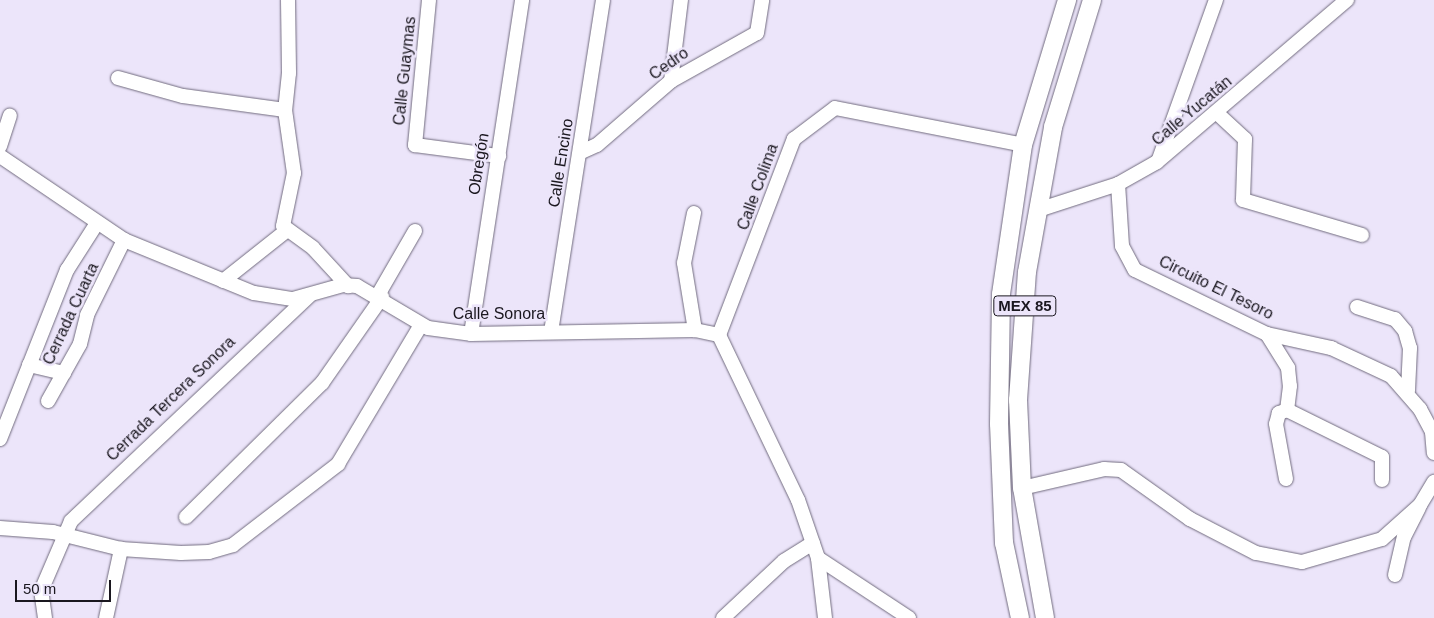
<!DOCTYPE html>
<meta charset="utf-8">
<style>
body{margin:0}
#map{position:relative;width:1434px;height:618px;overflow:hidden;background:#ece5fa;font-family:Arial,sans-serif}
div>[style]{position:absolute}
.roads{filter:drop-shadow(0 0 1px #716b7e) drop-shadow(0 0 1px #716b7e)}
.minor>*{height:14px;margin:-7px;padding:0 7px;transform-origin:7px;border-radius:7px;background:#fff}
.major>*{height:18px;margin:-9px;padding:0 9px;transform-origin:9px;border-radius:9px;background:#fff}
span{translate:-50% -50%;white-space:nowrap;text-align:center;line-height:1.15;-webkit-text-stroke:5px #ece5fa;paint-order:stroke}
.shield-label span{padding:1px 4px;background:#ece5fa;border:1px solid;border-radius:4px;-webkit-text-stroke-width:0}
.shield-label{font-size:15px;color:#1a171f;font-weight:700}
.street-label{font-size:16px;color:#1a171f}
.scale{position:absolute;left:15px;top:580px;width:96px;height:22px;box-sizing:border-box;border:2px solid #1a171f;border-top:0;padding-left:6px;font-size:15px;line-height:18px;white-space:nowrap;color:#1a171f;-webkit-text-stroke:4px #ece5fa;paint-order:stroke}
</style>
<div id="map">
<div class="roads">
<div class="minor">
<i style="left:288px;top:0;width:73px;rotate:89.2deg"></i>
<i style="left:289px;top:73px;width:37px;rotate:96deg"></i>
<i style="left:285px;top:110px;width:64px;rotate:81.9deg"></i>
<i style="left:294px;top:173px;width:54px;rotate:101.7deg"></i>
<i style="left:283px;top:226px;width:37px;rotate:36deg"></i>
<i style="left:313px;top:248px;width:52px;rotate:47.4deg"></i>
<i style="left:429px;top:0;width:146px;rotate:95.5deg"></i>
<i style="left:415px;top:145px;width:85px;rotate:7.5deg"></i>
<i style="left:118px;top:78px;width:67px;rotate:15.5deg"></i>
<i style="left:183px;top:96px;width:103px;rotate:7.8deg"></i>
<i style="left:671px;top:81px;width:82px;rotate:-83deg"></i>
<i style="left:1218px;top:114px;width:37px;rotate:43deg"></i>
<i style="left:1245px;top:139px;width:61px;rotate:91.9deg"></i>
<i style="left:1243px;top:200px;width:124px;rotate:16.4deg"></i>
<i style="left:0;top:146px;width:32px;rotate:-72deg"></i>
<i style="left:581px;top:152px;width:17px;rotate:-24deg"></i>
<i style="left:597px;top:145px;width:98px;rotate:-40.9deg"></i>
<i style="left:671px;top:81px;width:98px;rotate:-29.2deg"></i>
<i style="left:757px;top:33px;width:33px;rotate:-81deg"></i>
<i style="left:0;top:156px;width:150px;rotate:34.1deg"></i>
<i style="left:124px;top:240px;width:140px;rotate:22.2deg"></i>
<i style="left:254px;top:293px;width:39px;rotate:9deg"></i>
<i style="left:293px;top:299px;width:52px;rotate:-15.6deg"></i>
<i style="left:343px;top:285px;width:14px;rotate:4deg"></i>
<i style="left:357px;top:286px;width:82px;rotate:30.6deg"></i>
<i style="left:428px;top:328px;width:43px;rotate:7.9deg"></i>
<i style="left:471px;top:334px;width:224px;rotate:-1deg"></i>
<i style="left:695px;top:330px;width:25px;rotate:12deg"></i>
<i style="left:1159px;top:159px;width:169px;rotate:-70.3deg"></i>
<i style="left:1118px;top:184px;width:62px;rotate:86.3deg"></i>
<i style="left:1122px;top:246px;width:27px;rotate:62deg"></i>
<i style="left:1135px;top:270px;width:147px;rotate:25.9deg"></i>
<i style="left:1267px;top:334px;width:66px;rotate:12.3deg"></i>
<i style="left:1331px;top:348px;width:66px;rotate:25deg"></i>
<i style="left:1391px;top:376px;width:44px;rotate:48.7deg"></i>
<i style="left:1420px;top:409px;width:26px;rotate:62deg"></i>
<i style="left:1432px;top:432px;width:21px;rotate:85deg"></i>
<i style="left:1038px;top:210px;width:84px;rotate:-18deg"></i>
<i style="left:1118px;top:184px;width:45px;rotate:-29.4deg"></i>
<i style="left:1157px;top:162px;width:250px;rotate:-40.5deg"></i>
<i style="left:694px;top:213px;width:51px;rotate:101.3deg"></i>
<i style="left:684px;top:263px;width:68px;rotate:80.7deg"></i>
<i style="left:223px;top:281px;width:80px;rotate:-38.4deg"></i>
<i style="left:378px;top:295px;width:74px;rotate:-60deg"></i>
<i style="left:1357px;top:307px;width:40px;rotate:18deg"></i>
<i style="left:1395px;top:319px;width:16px;rotate:50deg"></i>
<i style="left:1405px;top:331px;width:18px;rotate:74deg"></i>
<i style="left:1410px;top:348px;width:43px;rotate:92.7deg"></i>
<i style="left:551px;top:332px;width:336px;rotate:-81.1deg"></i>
<i style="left:471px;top:334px;width:338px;rotate:-81.3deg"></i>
<i style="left:1267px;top:334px;width:40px;rotate:58deg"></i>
<i style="left:1288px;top:368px;width:18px;rotate:84deg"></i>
<i style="left:1290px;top:386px;width:24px;rotate:97deg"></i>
<i style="left:1287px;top:410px;width:9px;rotate:159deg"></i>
<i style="left:1279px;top:413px;width:11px;rotate:105deg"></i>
<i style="left:1276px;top:424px;width:56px;rotate:79.7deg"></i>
<i style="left:29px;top:365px;width:36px;rotate:13deg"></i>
<i style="left:48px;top:401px;width:65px;rotate:-60.7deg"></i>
<i style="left:80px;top:344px;width:30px;rotate:-76deg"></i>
<i style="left:87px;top:315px;width:84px;rotate:-63.7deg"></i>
<i style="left:1287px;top:410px;width:106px;rotate:26.3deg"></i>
<i style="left:1382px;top:457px;width:23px;rotate:90deg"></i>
<i style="left:0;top:439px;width:182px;rotate:-68.4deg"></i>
<i style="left:67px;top:270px;width:56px;rotate:-57.4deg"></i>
<i style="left:1022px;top:488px;width:84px;rotate:-13deg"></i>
<i style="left:1104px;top:469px;width:17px;rotate:3deg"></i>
<i style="left:1121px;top:470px;width:85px;rotate:35.4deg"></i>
<i style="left:1190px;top:519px;width:74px;rotate:27.3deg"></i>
<i style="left:1256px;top:553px;width:47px;rotate:11.1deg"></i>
<i style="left:1302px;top:562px;width:83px;rotate:-16deg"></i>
<i style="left:1382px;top:539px;width:51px;rotate:-41.8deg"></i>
<i style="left:1420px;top:505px;width:27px;rotate:-59deg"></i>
<i style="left:186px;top:517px;width:191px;rotate:-44.6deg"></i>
<i style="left:322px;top:383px;width:105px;rotate:-55.1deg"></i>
<i style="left:0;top:528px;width:53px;rotate:4.3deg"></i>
<i style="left:53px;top:532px;width:70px;rotate:14deg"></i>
<i style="left:121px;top:549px;width:60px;rotate:3.8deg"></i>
<i style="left:181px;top:553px;width:28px;rotate:-2deg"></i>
<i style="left:209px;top:552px;width:25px;rotate:-16deg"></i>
<i style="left:233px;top:545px;width:133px;rotate:-37.6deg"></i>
<i style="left:338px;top:464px;width:162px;rotate:-59.2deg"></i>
<i style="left:818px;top:558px;width:109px;rotate:33.4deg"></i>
<i style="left:1395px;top:575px;width:39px;rotate:-77deg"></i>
<i style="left:1404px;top:537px;width:33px;rotate:-63deg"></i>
<i style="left:45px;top:618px;width:27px;rotate:-98deg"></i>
<i style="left:41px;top:591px;width:76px;rotate:-66.8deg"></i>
<i style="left:71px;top:521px;width:328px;rotate:-43.4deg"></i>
<i style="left:106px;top:618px;width:71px;rotate:-77.7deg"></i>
<i style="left:723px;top:618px;width:83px;rotate:-43.1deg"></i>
<i style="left:784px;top:561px;width:34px;rotate:-32deg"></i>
<i style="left:825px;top:618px;width:60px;rotate:-96.7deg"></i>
<i style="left:818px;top:558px;width:61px;rotate:-109deg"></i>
<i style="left:798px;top:500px;width:183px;rotate:-115.6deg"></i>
<i style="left:719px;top:335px;width:210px;rotate:-69.1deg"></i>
<i style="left:794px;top:139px;width:51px;rotate:-37.1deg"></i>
<i style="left:835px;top:108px;width:192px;rotate:11.1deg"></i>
</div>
<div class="major">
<i style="left:1020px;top:618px;width:77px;rotate:-102deg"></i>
<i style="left:1004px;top:543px;width:119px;rotate:-92.4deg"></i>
<i style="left:999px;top:424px;width:130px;rotate:-89.1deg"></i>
<i style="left:1001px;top:294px;width:151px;rotate:-81.6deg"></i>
<i style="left:1023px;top:145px;width:152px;rotate:-73.1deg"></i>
<i style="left:1045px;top:618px;width:132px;rotate:-100deg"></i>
<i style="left:1022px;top:488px;width:88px;rotate:-92.6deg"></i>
<i style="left:1018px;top:400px;width:128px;rotate:-86deg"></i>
<i style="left:1027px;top:272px;width:147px;rotate:-79.8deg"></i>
<i style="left:1053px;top:127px;width:133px;rotate:-72.9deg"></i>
</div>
</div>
<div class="shield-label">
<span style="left:1025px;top:306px">MEX 85</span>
</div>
<div class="street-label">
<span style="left:669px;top:64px;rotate:-35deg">Cedro</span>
<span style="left:405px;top:71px;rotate:-84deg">Calle Guaymas</span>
<span style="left:1192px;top:111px;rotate:-40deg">Calle Yucatán</span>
<span style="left:561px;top:163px;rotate:-81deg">Calle Encino</span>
<span style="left:479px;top:164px;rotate:-81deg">Obregón</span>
<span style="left:758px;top:187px;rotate:-70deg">Calle Colima</span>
<span style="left:1216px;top:288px;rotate:26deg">Circuito El Tesoro</span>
<span style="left:71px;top:314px;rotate:-65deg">Cerrada Cuarta</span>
<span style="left:499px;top:314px">Calle Sonora</span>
<span style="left:171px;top:399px;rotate:-44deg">Cerrada Tercera Sonora</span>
</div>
<div class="scale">50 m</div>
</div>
